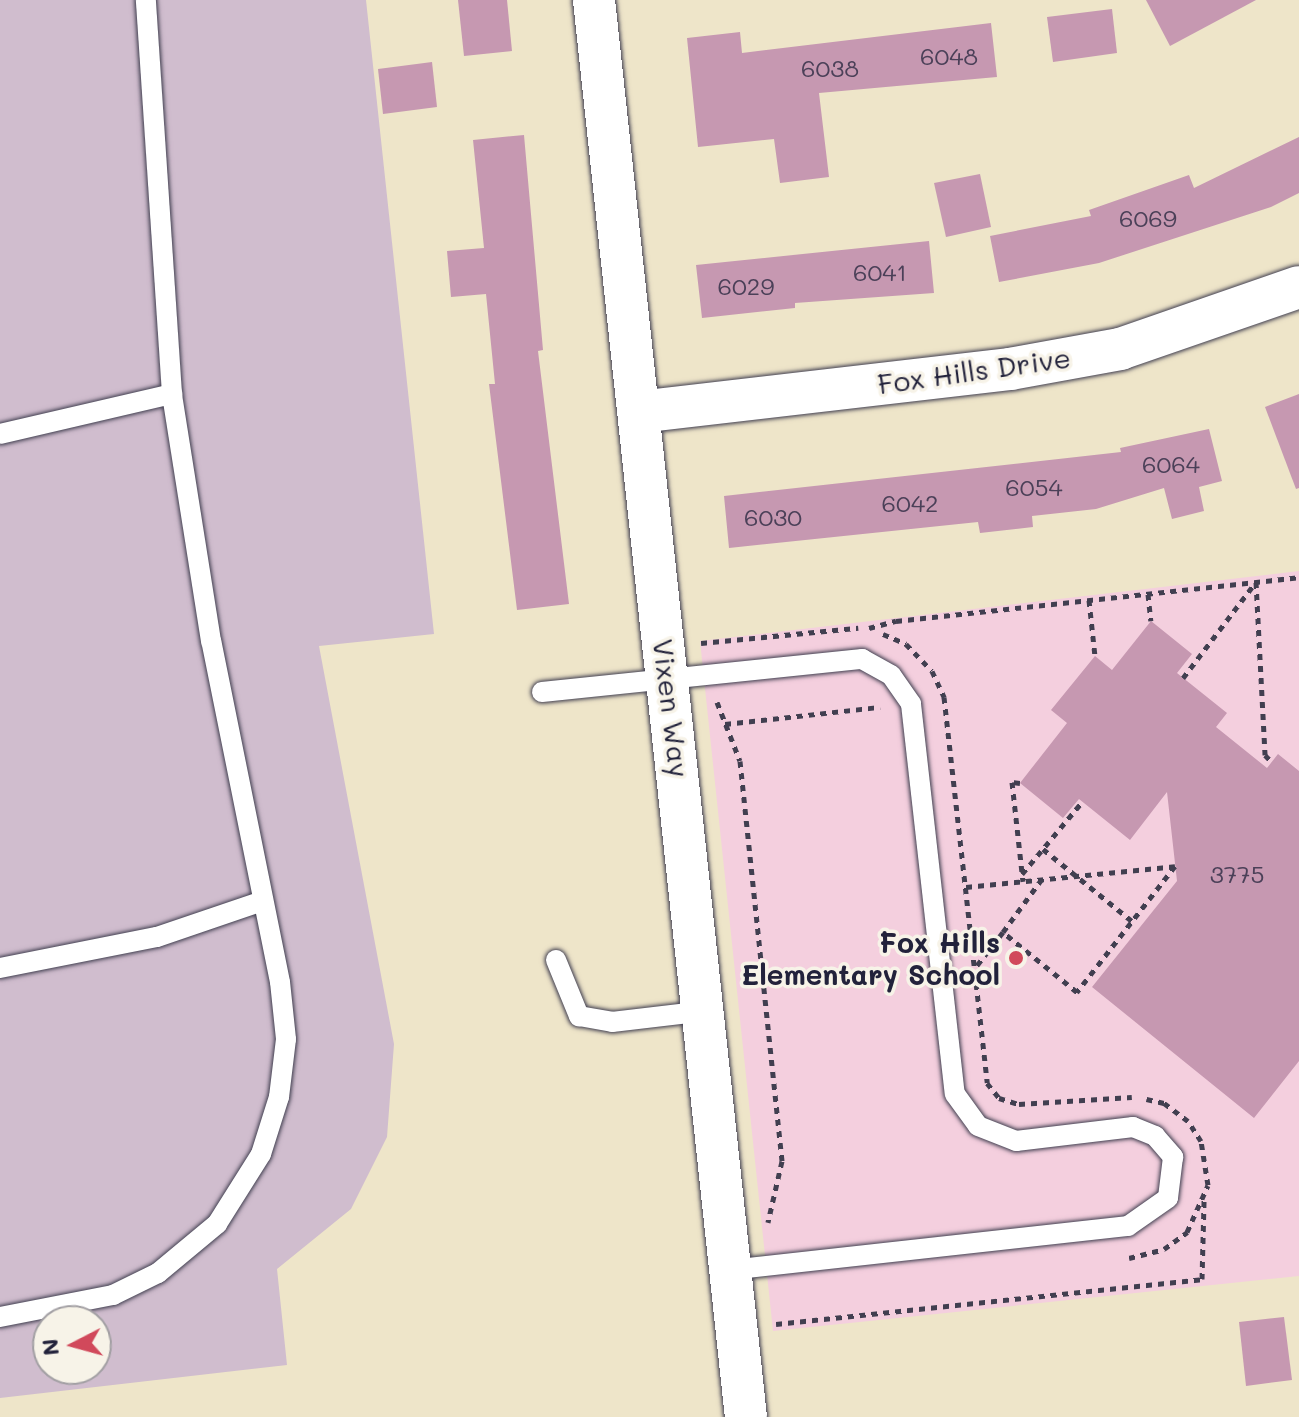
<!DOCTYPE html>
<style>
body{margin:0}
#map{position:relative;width:1299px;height:1417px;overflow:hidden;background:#eee5c9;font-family:Mali,sans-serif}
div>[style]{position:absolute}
.built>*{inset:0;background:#f4cfde}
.industrial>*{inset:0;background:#d0bdce}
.building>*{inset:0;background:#c698b1}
.path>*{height:5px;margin-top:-2.5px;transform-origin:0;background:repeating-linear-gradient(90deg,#413f50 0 6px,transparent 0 12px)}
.roads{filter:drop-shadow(0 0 2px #413f50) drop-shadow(0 0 2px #413f50)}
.service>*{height:20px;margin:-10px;padding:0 10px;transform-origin:10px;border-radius:10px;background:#fff}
.minor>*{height:42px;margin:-21px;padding:0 21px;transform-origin:21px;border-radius:21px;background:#fff}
.dots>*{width:22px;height:22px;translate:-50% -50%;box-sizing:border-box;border:4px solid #f7f3e8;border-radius:50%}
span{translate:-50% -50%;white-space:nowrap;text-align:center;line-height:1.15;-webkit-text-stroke:7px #f7f3e8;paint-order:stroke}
.number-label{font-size:24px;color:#4b4058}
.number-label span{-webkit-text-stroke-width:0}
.street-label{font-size:28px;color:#22223b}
.poi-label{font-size:28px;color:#22223b;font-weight:700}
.right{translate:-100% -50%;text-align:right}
.north{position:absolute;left:32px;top:1305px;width:80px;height:80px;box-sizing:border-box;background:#f7f3e8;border:2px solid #a29fa3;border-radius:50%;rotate:264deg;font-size:22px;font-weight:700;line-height:32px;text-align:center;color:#22223b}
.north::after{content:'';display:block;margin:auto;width:28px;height:36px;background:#d1495b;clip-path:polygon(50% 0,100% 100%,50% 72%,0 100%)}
</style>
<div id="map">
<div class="built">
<i style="clip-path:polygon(1299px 571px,1299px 1276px,773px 1331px,700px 641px)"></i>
</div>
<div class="industrial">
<i style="clip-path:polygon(evenodd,0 0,366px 0,434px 634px,319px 646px,394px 1044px,387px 1137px,351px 1209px,277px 1269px,287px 1365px,0 1398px,0 0,48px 1321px,96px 1321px,96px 1369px,48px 1369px,48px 1321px)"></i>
</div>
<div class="building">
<i style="clip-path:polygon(458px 0,507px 0,512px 51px,464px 56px)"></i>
<i style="clip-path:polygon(1146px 0,1256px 0,1170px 46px)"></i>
<i style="clip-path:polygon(1112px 9px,1117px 53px,1053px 62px,1047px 17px)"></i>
<i style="clip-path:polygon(991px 23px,997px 77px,819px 93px,829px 177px,780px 183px,774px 139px,698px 147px,687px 38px,740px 32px,742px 53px)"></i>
<i style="clip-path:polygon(432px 62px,437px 107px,383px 114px,378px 69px)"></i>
<i style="clip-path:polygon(524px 135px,543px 350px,538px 351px,569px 604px,517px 610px,489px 384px,495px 384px,486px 294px,451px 297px,447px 251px,484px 248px,473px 140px)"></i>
<i style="clip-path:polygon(1299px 137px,1299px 193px,1271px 207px,1099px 263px,999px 282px,990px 236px,1091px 216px,1089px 210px,1189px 175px,1194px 188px)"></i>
<i style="clip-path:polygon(980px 174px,991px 227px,946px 237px,934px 183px)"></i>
<i style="clip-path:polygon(929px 241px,934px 293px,795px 303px,795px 308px,702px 318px,696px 265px)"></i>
<i style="clip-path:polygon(1299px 394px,1299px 488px,1296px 489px,1265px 407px)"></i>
<i style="clip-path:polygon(1209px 429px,1222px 481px,1199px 487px,1204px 511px,1172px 519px,1164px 488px,1096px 509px,1032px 516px,1033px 527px,980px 533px,978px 522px,729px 548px,724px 496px,1121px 452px,1120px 448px)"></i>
<i style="clip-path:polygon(1151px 621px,1192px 654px,1177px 673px,1227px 713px,1216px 727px,1267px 768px,1278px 754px,1299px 771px,1299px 1061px,1254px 1118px,1092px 987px,1177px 881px,1167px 792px,1130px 840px,1079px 799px,1063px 818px,1020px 783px,1067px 723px,1051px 710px,1095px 656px,1112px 670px)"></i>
<i style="clip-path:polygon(1284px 1317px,1292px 1380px,1246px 1386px,1239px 1322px)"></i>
</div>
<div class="path">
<i style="left:1256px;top:582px;width:173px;rotate:87deg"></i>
<i style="left:1265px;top:755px;width:10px;rotate:45deg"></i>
<i style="left:1148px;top:594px;width:27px;rotate:84deg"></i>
<i style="left:1089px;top:600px;width:56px;rotate:83.9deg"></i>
<i style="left:869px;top:628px;width:28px;rotate:-15deg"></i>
<i style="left:896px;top:621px;width:405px;rotate:-6.2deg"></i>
<i style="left:883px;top:634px;width:25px;rotate:23deg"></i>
<i style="left:906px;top:644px;width:37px;rotate:46deg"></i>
<i style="left:932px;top:671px;width:29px;rotate:65deg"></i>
<i style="left:944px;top:697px;width:388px;rotate:83.6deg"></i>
<i style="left:987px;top:1083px;width:19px;rotate:51deg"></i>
<i style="left:999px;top:1098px;width:21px;rotate:17deg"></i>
<i style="left:1019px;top:1104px;width:113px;rotate:-3.5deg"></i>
<i style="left:701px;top:643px;width:158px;rotate:-5.5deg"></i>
<i style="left:1183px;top:678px;width:119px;rotate:-52.8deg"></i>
<i style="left:717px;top:702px;width:63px;rotate:68.7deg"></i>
<i style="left:740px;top:761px;width:402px;rotate:84deg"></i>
<i style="left:782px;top:1161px;width:63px;rotate:102.9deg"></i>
<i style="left:725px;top:724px;width:156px;rotate:-6.3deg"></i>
<i style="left:1020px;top:783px;width:8px;rotate:-173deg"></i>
<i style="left:1012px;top:782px;width:100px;rotate:83.7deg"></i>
<i style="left:1043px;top:849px;width:114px;rotate:39deg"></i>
<i style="left:1022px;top:874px;width:94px;rotate:-50.2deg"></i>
<i style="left:966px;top:887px;width:210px;rotate:-5.7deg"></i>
<i style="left:1175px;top:866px;width:160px;rotate:127.9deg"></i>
<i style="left:1077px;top:992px;width:95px;rotate:-141deg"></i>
<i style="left:1003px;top:932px;width:46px;rotate:127.9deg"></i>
<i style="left:1003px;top:932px;width:66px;rotate:-53.7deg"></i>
<i style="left:1129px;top:1258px;width:36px;rotate:-14deg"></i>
<i style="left:1164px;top:1249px;width:29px;rotate:-36deg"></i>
<i style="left:1187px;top:1232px;width:51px;rotate:-65.9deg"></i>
<i style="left:1208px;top:1185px;width:45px;rotate:-99deg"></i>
<i style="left:1201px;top:1141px;width:24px;rotate:-123deg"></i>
<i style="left:1188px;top:1121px;width:30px;rotate:-143deg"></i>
<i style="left:1164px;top:1103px;width:18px;rotate:-167deg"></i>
<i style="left:776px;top:1324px;width:428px;rotate:-6deg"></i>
<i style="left:1202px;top:1279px;width:79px;rotate:-88.5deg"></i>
</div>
<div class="roads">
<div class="service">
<i style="left:0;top:434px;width:177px;rotate:-13.1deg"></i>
<i style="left:542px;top:692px;width:322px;rotate:-5.9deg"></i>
<i style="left:862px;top:659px;width:33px;rotate:29deg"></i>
<i style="left:891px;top:675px;width:35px;rotate:55deg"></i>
<i style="left:911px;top:704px;width:392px;rotate:83.6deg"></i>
<i style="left:955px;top:1094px;width:39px;rotate:54deg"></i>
<i style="left:978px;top:1126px;width:41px;rotate:21.5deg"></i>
<i style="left:1016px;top:1141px;width:118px;rotate:-6.8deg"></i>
<i style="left:1133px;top:1127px;width:24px;rotate:22deg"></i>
<i style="left:1155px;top:1136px;width:28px;rotate:49deg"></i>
<i style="left:1173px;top:1157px;width:41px;rotate:97deg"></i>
<i style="left:1168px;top:1198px;width:49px;rotate:145deg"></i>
<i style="left:1128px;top:1226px;width:399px;rotate:173.7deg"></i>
<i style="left:556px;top:960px;width:61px;rotate:67.7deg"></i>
<i style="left:579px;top:1016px;width:34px;rotate:10deg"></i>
<i style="left:612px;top:1022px;width:94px;rotate:-6.7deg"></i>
<i style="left:0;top:968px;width:160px;rotate:-11.2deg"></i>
<i style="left:157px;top:937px;width:112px;rotate:-18.8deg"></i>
<i style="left:0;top:1317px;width:115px;rotate:-11deg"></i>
<i style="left:113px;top:1295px;width:50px;rotate:-26.1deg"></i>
<i style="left:158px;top:1273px;width:77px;rotate:-39.7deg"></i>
<i style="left:217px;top:1224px;width:83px;rotate:-57.8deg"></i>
<i style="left:261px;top:1154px;width:60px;rotate:-72.5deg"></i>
<i style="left:279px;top:1097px;width:58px;rotate:-83.1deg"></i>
<i style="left:286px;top:1039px;width:57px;rotate:-96deg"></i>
<i style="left:280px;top:982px;width:348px;rotate:-101.4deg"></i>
<i style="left:211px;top:641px;width:250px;rotate:-99deg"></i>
<i style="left:172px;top:394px;width:395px;rotate:-93.8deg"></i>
</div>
<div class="minor">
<i style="left:594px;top:0;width:1425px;rotate:83.88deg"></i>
<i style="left:639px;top:412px;width:373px;rotate:-6.6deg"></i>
<i style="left:1010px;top:369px;width:112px;rotate:-10.3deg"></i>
<i style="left:1120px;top:349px;width:189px;rotate:-19.1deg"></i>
</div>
</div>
<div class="dots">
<i style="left:1016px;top:958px;background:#d1495b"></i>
</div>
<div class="number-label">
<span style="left:949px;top:56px">6048</span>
<span style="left:830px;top:68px">6038</span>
<span style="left:1148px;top:218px">6069</span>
<span style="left:880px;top:272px">6041</span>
<span style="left:746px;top:286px">6029</span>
<span style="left:1171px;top:464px">6064</span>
<span style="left:1034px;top:487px">6054</span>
<span style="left:910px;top:503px">6042</span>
<span style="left:773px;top:517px">6030</span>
<span style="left:1237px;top:874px">3775</span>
</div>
<div class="street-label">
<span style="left:974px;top:370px;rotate:-8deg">Fox Hills Drive</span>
<span style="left:672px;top:708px;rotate:83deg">Vixen Way</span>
</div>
<div class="poi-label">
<span class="right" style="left:1000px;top:958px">Fox Hills<br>Elementary School</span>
</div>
<div class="north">N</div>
</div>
